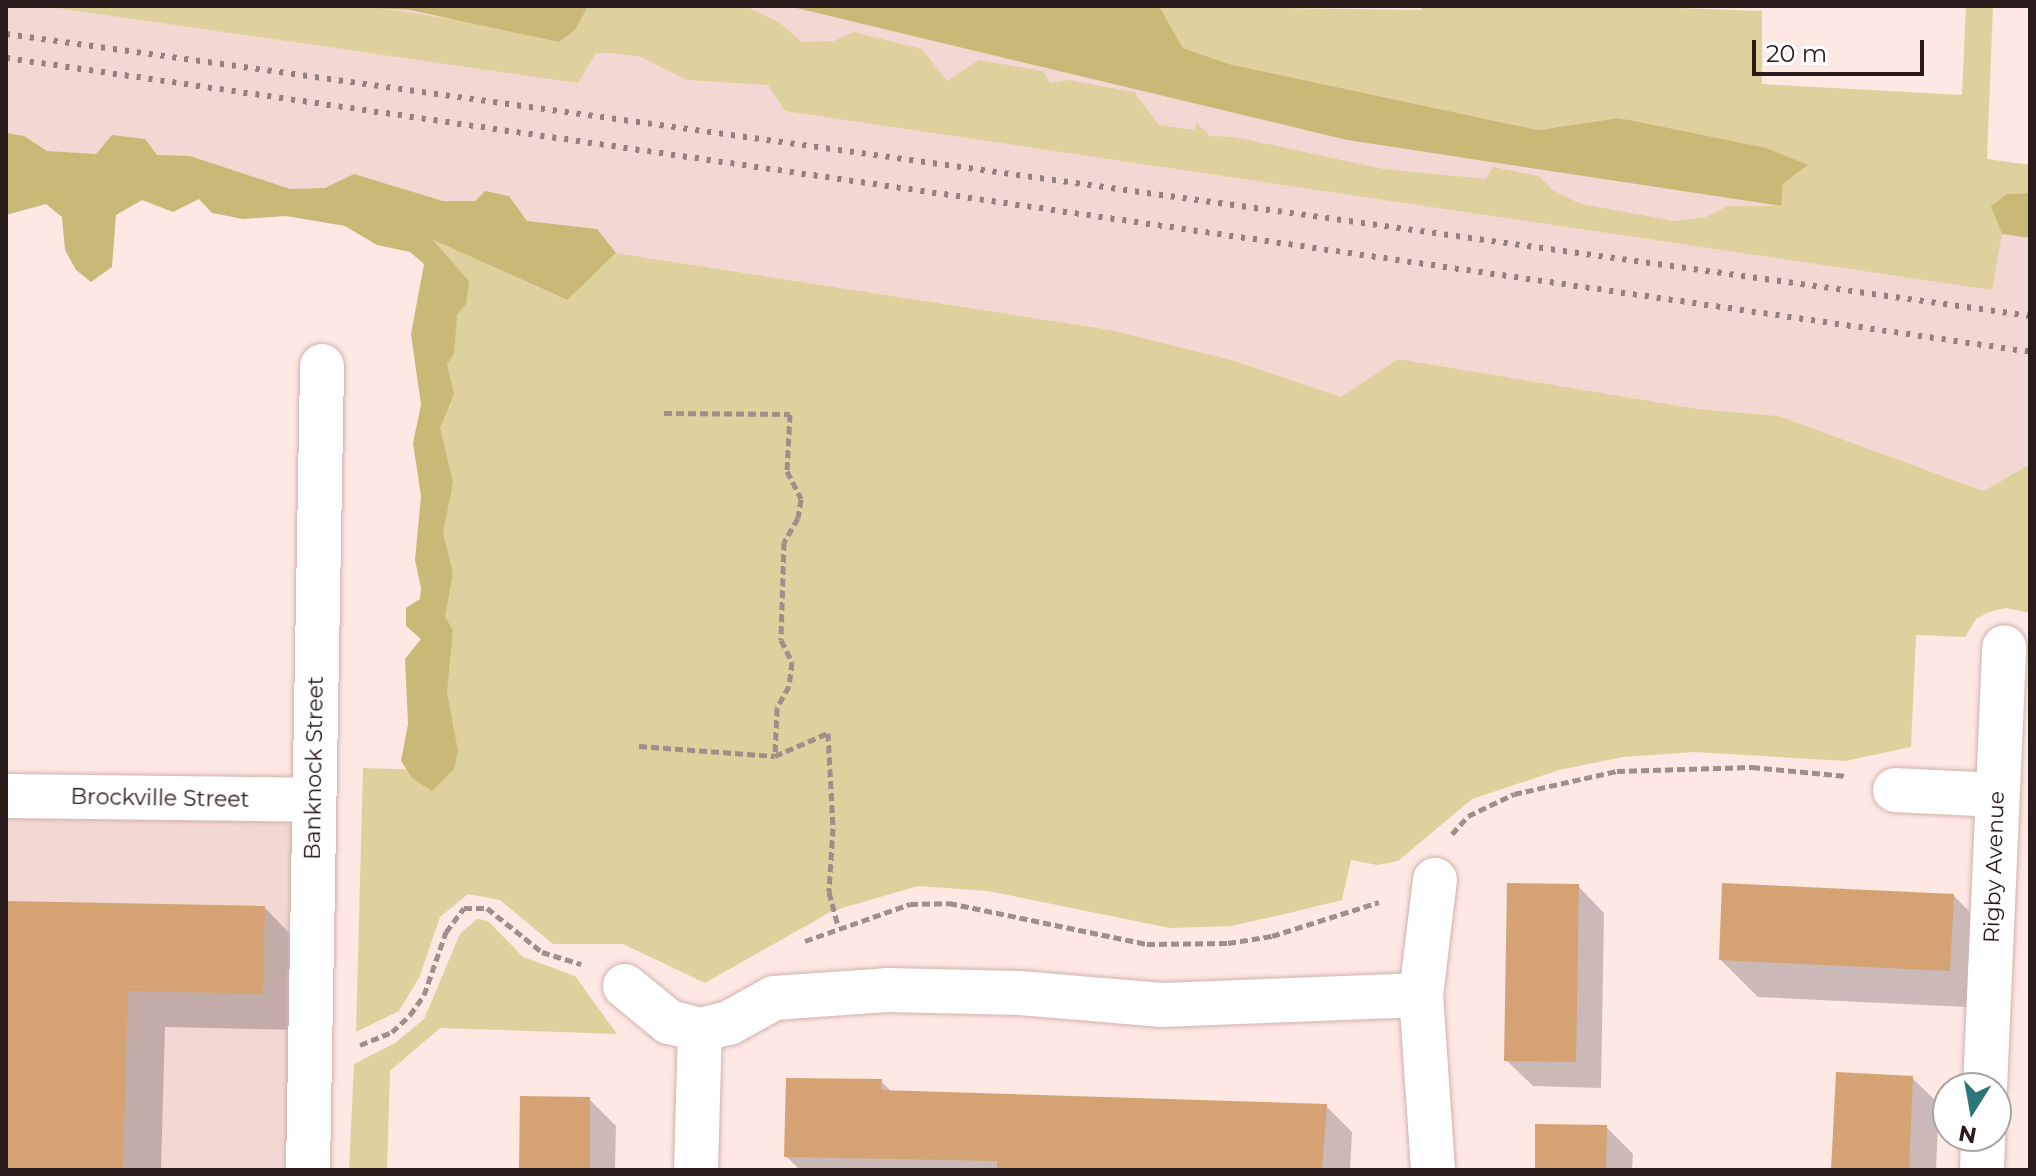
<!DOCTYPE html>
<style>
body{margin:0}
#map{position:relative;width:2036px;height:1176px;overflow:hidden;background:#fde8e4;font-family:Montserrat,sans-serif}
div>[style]{position:absolute}
.built>*{inset:0;background:#f2d8d3}
.green>*{inset:0;background:#ddd19d}
.forest>*{inset:0;background:#c8b977}
.shadow>*{inset:0;background:#0003}
.building>*{inset:0;background:#d5a273}
.path>*{height:5px;margin-top:-2.5px;transform-origin:0;background:repeating-linear-gradient(90deg,#9f8e8a 0 8px,transparent 0 12px)}
.roads{filter:drop-shadow(0 0 2px #d2b1ab) drop-shadow(0 0 2px #d2b1ab)}
.minor>*{height:44px;margin:-22px;padding:0 22px;transform-origin:22px;border-radius:22px;background:#fff}
.rail>*{height:6px;margin-top:-3px;transform-origin:0;background:repeating-linear-gradient(90deg,#92817e 0 4px,transparent 0 12px)}
span{translate:-50% -50%;white-space:nowrap;text-align:center;line-height:1.15;-webkit-text-stroke:8px #fff;paint-order:stroke}
.street-label{font-size:22px;color:#281b19}
.frame{position:absolute;inset:0;border:8px solid #281b19;pointer-events:none}
.north{position:absolute;left:1932px;top:1072px;width:80px;height:80px;box-sizing:border-box;background:#fff;border:2px solid #a9a4a3;border-radius:50%;rotate:191deg;font-size:22px;font-weight:700;line-height:32px;text-align:center;color:#281b19}
.north::after{content:'';display:block;margin:auto;width:28px;height:36px;background:#2c7677;clip-path:polygon(50% 0,100% 100%,50% 72%,0 100%)}
.scale{position:absolute;left:1752px;top:40px;width:172px;height:36px;box-sizing:border-box;border:4px solid #281b19;border-top:0;padding-left:10px;font-size:24px;line-height:28px;white-space:nowrap;color:#281b19;-webkit-text-stroke:6px #fff;paint-order:stroke}
</style>
<div id="map">
<div class="built">
<i style="clip-path:polygon(6px 6px,520px 6px,572px 18px,621px 6px,788px 6px,1347px 140px,2030px 238px,2030px 464px,1985px 491px,1779px 416px,1698px 409px,1398px 359px,1341px 397px,1228px 359px,1111px 330px,616px 253px,567px 300px,430px 237px,6px 163px)"></i>
<i style="clip-path:polygon(6px 796px,312px 800px,304px 1170px,6px 1170px)"></i>
</div>
<div class="green">
<i style="clip-path:polygon(43px 6px,374px 7px,514px 29px,559px 42px,575px 30px,587px 6px,745px 6px,780px 23px,802px 42px,834px 41px,853px 32px,922px 49px,947px 81px,979px 60px,1043px 71px,1050px 83px,1068px 80px,1134px 92px,1159px 125px,1194px 130px,1197px 123px,1210px 136px,1235px 137px,1383px 169px,1486px 179px,1493px 167px,1539px 176px,1552px 190px,1581px 204px,1674px 221px,1706px 217px,1728px 206px,1780px 206px,1783px 184px,1807px 166px,1620px 118px,1538px 130px,1229px 64px,1183px 48px,1159px 6px,1421px 10px,1422px 6px,1622px 6px,1762px 11px,1762px 84px,1962px 95px,1966px 6px,1993px 6px,1987px 159px,2030px 165px,2030px 193px,2007px 194px,1992px 206px,2002px 234px,1992px 290px,785px 111px,768px 85px,687px 80px,641px 57px,614px 53px,596px 53px,578px 83px)"></i>
<i style="clip-path:polygon(430px 237px,566px 300px,616px 253px,1111px 330px,1228px 359px,1341px 397px,1398px 359px,1698px 409px,1779px 416px,1984px 491px,2030px 464px,2030px 613px,2006px 608px,1989px 612px,1976px 619px,1965px 637px,1916px 635px,1911px 747px,1845px 761px,1695px 752px,1623px 757px,1559px 770px,1472px 799px,1398px 861px,1377px 865px,1351px 860px,1342px 900px,1289px 913px,1231px 926px,1170px 928px,988px 891px,918px 886px,832px 911px,705px 983px,623px 944px,553px 944px,500px 900px,468px 894px,440px 917px,420px 976px,399px 1011px,356px 1032px,363px 768px,427px 770px)"></i>
<i style="clip-path:polygon(477px 919px,488px 921px,523px 957px,575px 976px,617px 1034px,440px 1028px,390px 1071px,387px 1170px,349px 1170px,354px 1064px,395px 1043px,424px 1019px,460px 934px)"></i>
</div>
<div class="forest">
<i style="clip-path:polygon(339px 6px,587px 6px,587px 8px,575px 30px,559px 42px,410px 10px)"></i>
<i style="clip-path:polygon(788px 6px,1159px 6px,1183px 48px,1229px 64px,1538px 130px,1619px 118px,1766px 148px,1808px 165px,1783px 184px,1781px 206px,1347px 140px)"></i>
<i style="clip-path:polygon(6px 133px,24px 136px,47px 151px,96px 154px,112px 135px,145px 139px,157px 155px,190px 156px,290px 189px,325px 188px,354px 174px,443px 201px,475px 201px,485px 191px,509px 196px,527px 221px,597px 229px,616px 253px,567px 300px,432px 239px,469px 281px,466px 304px,457px 315px,454px 354px,447px 364px,454px 394px,440px 428px,453px 482px,443px 533px,453px 573px,445px 617px,453px 630px,447px 692px,458px 751px,454px 769px,432px 791px,412px 778px,401px 761px,408px 724px,405px 659px,421px 639px,406px 626px,406px 608px,420px 599px,421px 588px,415px 560px,421px 496px,413px 443px,421px 405px,411px 334px,424px 264px,410px 252px,377px 245px,345px 226px,286px 216px,243px 219px,212px 213px,199px 199px,173px 212px,142px 200px,116px 215px,112px 267px,91px 282px,76px 270px,65px 250px,62px 217px,46px 204px,6px 215px)"></i>
<i style="clip-path:polygon(2030px 193px,2030px 238px,2002px 234px,1991px 206px,2007px 194px)"></i>
</div>
<div class="shadow">
<i style="clip-path:polygon(1578px 886px,1604px 913px,1601px 1088px,1533px 1086px,1506px 1060px)"></i>
<i style="clip-path:polygon(1954px 896px,1991px 933px,1987px 1008px,1758px 997px,1721px 960px)"></i>
<i style="clip-path:polygon(6px 902px,265px 908px,302px 946px,300px 1030px,165px 1027px,161px 1170px,6px 1170px)"></i>
<i style="clip-path:polygon(1912px 1078px,1939px 1104px,1936px 1170px,1833px 1170px)"></i>
<i style="clip-path:polygon(881px 1081px,893px 1093px,1326px 1106px,1352px 1132px,1350px 1170px,800px 1170px,786px 1156px)"></i>
<i style="clip-path:polygon(589px 1099px,616px 1126px,615px 1170px,522px 1170px)"></i>
<i style="clip-path:polygon(1606px 1127px,1633px 1154px,1632px 1170px,1537px 1170px)"></i>
</div>
<div class="building">
<i style="clip-path:polygon(1507px 883px,1579px 884px,1576px 1062px,1504px 1061px)"></i>
<i style="clip-path:polygon(1722px 883px,1954px 894px,1950px 971px,1719px 960px)"></i>
<i style="clip-path:polygon(6px 901px,265px 906px,263px 994px,128px 991px,123px 1170px,6px 1170px)"></i>
<i style="clip-path:polygon(1836px 1072px,1913px 1076px,1909px 1170px,1831px 1170px)"></i>
<i style="clip-path:polygon(786px 1078px,882px 1079px,881px 1090px,1327px 1104px,1322px 1170px,997px 1170px,997px 1161px,784px 1157px)"></i>
<i style="clip-path:polygon(520px 1096px,590px 1097px,590px 1170px,519px 1170px)"></i>
<i style="clip-path:polygon(1535px 1124px,1607px 1125px,1606px 1170px,1535px 1170px)"></i>
</div>
<div class="path">
<i style="left:664px;top:413px;width:126px;rotate:0.5deg"></i>
<i style="left:790px;top:414px;width:57px;rotate:93deg"></i>
<i style="left:787px;top:471px;width:31px;rotate:63deg"></i>
<i style="left:801px;top:499px;width:19px;rotate:99deg"></i>
<i style="left:798px;top:518px;width:28px;rotate:120deg"></i>
<i style="left:784px;top:542px;width:98px;rotate:91.8deg"></i>
<i style="left:781px;top:640px;width:25px;rotate:63deg"></i>
<i style="left:792px;top:662px;width:24px;rotate:97deg"></i>
<i style="left:789px;top:686px;width:25px;rotate:119deg"></i>
<i style="left:777px;top:708px;width:48px;rotate:92.4deg"></i>
<i style="left:639px;top:746px;width:136px;rotate:4.2deg"></i>
<i style="left:775px;top:756px;width:58px;rotate:-23.5deg"></i>
<i style="left:828px;top:733px;width:95px;rotate:87deg"></i>
<i style="left:833px;top:828px;width:64px;rotate:93.6deg"></i>
<i style="left:829px;top:892px;width:35px;rotate:75deg"></i>
<i style="left:1452px;top:834px;width:24px;rotate:-48deg"></i>
<i style="left:1468px;top:816px;width:51px;rotate:-25.6deg"></i>
<i style="left:1514px;top:794px;width:106px;rotate:-12.6deg"></i>
<i style="left:1617px;top:771px;width:135px;rotate:-1.7deg"></i>
<i style="left:1752px;top:767px;width:95px;rotate:5.4deg"></i>
<i style="left:805px;top:941px;width:111px;rotate:-19.4deg"></i>
<i style="left:910px;top:904px;width:39px;rotate:-1deg"></i>
<i style="left:949px;top:903px;width:202px;rotate:11.7deg"></i>
<i style="left:1147px;top:944px;width:81px;rotate:-0.7deg"></i>
<i style="left:1228px;top:943px;width:45px;rotate:-9deg"></i>
<i style="left:1272px;top:936px;width:112px;rotate:-17.6deg"></i>
<i style="left:360px;top:1045px;width:35px;rotate:-22deg"></i>
<i style="left:392px;top:1032px;width:25px;rotate:-43deg"></i>
<i style="left:410px;top:1015px;width:24px;rotate:-55deg"></i>
<i style="left:424px;top:995px;width:67px;rotate:-70.8deg"></i>
<i style="left:446px;top:932px;width:30px;rotate:-53deg"></i>
<i style="left:464px;top:908px;width:23px"></i>
<i style="left:487px;top:908px;width:70px;rotate:38.7deg"></i>
<i style="left:542px;top:952px;width:41px;rotate:17.1deg"></i>
</div>
<div class="roads">
<div class="minor">
<i style="left:1895px;top:790px;width:102px;rotate:2.8deg"></i>
<i style="left:6px;top:796px;width:307px;rotate:0.7deg"></i>
<i style="left:625px;top:986px;width:57px;rotate:39.3deg"></i>
<i style="left:669px;top:1022px;width:32px;rotate:14deg"></i>
<i style="left:700px;top:1030px;width:30px;rotate:-14deg"></i>
<i style="left:729px;top:1023px;width:51px;rotate:-29.1deg"></i>
<i style="left:774px;top:998px;width:113px;rotate:-4deg"></i>
<i style="left:887px;top:990px;width:133px;rotate:1.3deg"></i>
<i style="left:1020px;top:993px;width:143px;rotate:4.8deg"></i>
<i style="left:1162px;top:1005px;width:259px;rotate:-2.2deg"></i>
<i style="left:1985px;top:1088px;width:441px;rotate:-87.5deg"></i>
<i style="left:308px;top:1170px;width:804px;rotate:-89deg"></i>
<i style="left:696px;top:1170px;width:140px;rotate:-88.4deg"></i>
<i style="left:1433px;top:1170px;width:175px;rotate:-93.9deg"></i>
<i style="left:1421px;top:995px;width:116px;rotate:-83.1deg"></i>
<i style="left:1982px;top:1170px;width:34px;rotate:-88deg"></i>
</div>
</div>
<div class="rail">
<i style="left:6px;top:34px;width:2044px;rotate:7.93deg"></i>
<i style="left:6px;top:58px;width:2045px;rotate:8.26deg"></i>
</div>
<div class="street-label">
<span style="left:314px;top:768px;rotate:-89deg">Banknock Street</span>
<span style="left:160px;top:798px;rotate:1deg">Brockville Street</span>
<span style="left:1994px;top:867px;rotate:-88deg">Rigby Avenue</span>
</div>
<div class="frame"></div>
<div class="north">N</div>
<div class="scale">20 m</div>
</div>
